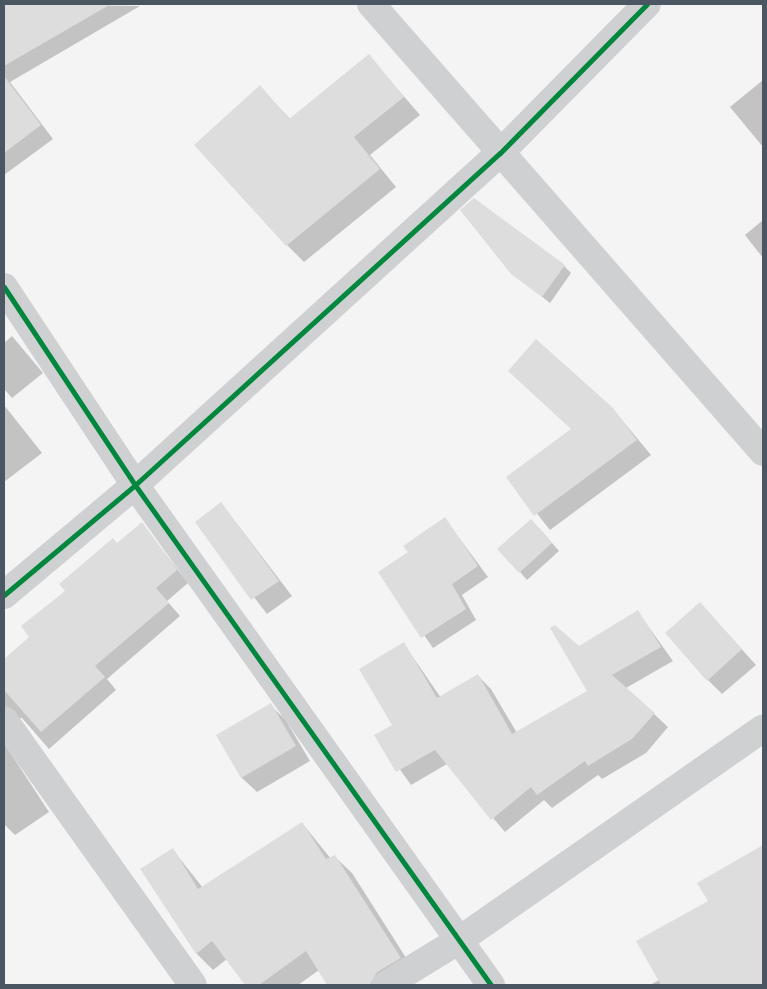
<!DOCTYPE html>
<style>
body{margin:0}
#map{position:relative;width:767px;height:989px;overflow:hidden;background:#f4f4f4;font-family:Barlow,sans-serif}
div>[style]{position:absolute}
.shadow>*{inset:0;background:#0003}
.building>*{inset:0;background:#ddddde}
.minor>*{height:28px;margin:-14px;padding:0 14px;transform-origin:14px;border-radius:14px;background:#ced0d2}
.cycleway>*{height:5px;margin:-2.5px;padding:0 2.5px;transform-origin:2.5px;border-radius:2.5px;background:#00873e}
span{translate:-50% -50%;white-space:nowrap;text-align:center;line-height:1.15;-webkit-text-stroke:4px #fff;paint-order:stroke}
.frame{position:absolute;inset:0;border:5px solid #4a5661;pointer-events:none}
</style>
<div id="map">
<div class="shadow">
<i style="clip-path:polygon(4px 4px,140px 6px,10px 82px,53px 139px,4px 175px)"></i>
<i style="clip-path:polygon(369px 56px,420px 115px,370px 155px,396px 187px,304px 262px,287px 245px,260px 87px,290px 119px)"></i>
<i style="clip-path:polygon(763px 80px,763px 147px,730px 107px)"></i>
<i style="clip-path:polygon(763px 220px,763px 258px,745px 235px)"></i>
<i style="clip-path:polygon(564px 266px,571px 273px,550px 303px,512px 273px)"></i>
<i style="clip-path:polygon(12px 336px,43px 373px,12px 398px,4px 389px,4px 343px)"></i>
<i style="clip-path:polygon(509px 371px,612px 408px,651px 455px,550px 530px,508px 477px,572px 429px)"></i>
<i style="clip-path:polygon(4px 405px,42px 453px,4px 482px)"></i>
<i style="clip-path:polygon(221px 503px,292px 596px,267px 614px,196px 522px)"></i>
<i style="clip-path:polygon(445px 519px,488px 577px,462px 595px,476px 620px,433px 648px,380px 572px,409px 553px)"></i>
<i style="clip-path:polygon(142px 524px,188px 583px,167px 601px,180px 616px,107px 679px,116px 690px,49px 749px,22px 718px,8px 719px,4px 725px,4px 661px,31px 637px,66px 592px)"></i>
<i style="clip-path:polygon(539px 528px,559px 551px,527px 580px,520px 572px)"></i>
<i style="clip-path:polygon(700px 603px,756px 665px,722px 694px,708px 680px)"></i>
<i style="clip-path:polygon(638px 612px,673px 661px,626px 688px,668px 727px,646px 753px,602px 779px,598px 775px,552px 808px,544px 800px,505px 832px,447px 764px,411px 785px,376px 736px,394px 725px,404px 644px,441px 698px,478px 676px,491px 689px,517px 733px,588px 691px,579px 648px)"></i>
<i style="clip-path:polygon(270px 705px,285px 719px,310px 761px,257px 792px,242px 778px,217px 736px)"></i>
<i style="clip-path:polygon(4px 743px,49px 812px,15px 835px,4px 824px)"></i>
<i style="clip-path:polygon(302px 823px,331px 859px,335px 857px,352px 873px,417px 975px,401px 985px,328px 985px,319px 970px,298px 985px,246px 985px,227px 959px,213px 970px,196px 953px,173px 850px,203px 888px)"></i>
<i style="clip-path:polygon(763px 847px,763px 985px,650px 985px,659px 980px,709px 901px,699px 884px)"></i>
</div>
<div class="building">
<i style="clip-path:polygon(4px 4px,111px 4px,4px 66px)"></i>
<i style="clip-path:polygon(369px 54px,404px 97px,354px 137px,380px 169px,286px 246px,194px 145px,260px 85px,289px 119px)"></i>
<i style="clip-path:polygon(4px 76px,41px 125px,4px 153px)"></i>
<i style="clip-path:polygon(474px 198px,565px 265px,542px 297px,511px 274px,460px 210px)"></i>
<i style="clip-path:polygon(536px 339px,613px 408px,637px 440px,534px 516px,506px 477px,571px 429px,508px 371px)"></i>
<i style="clip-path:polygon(221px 502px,279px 581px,251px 600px,195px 522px)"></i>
<i style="clip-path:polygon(445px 517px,478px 566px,452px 584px,466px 609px,421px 638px,378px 572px,408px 552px,403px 546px)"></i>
<i style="clip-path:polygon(531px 519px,552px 543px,519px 573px,497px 549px)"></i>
<i style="clip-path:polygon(142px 522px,177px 570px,156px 588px,169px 603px,95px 666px,105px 677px,41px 732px,4px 690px,4px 659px,29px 637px,21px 626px,65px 591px,59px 584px,113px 538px,117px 543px)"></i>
<i style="clip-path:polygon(700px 602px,742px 649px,707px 681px,665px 633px)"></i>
<i style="clip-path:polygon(638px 610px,661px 647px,612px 675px,655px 713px,632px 739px,588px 766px,585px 761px,537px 795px,531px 787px,491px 820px,435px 750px,396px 772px,374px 735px,392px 725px,359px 669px,404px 642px,437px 698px,478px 674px,512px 734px,587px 691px,550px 628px,555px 625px,579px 646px)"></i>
<i style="clip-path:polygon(271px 703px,296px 746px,241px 778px,216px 735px)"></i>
<i style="clip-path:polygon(302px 822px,326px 859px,335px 855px,401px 958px,377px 972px,370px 985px,327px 985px,306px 951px,259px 985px,245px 985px,212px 941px,196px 954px,140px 869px,173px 848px,198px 889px)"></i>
<i style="clip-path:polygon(763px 845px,763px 985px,661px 985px,636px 941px,708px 901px,697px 883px)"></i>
</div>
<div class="minor">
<i style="left:371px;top:4px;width:595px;rotate:48.81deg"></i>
<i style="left:4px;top:287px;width:237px;rotate:56.5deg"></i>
<i style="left:135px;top:485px;width:614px;rotate:54.55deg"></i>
<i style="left:4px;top:595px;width:171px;rotate:-40deg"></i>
<i style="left:135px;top:485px;width:493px;rotate:-42.3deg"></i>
<i style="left:500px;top:153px;width:209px;rotate:-45.4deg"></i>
<i style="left:4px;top:720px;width:325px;rotate:54.5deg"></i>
<i style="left:386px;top:985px;width:88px;rotate:-31.5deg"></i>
<i style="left:461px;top:939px;width:368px;rotate:-34.9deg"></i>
</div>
<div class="cycleway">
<i style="left:4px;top:287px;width:237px;rotate:56.5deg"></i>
<i style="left:135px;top:485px;width:614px;rotate:54.55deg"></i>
<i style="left:4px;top:595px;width:171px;rotate:-40deg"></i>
<i style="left:135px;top:485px;width:493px;rotate:-42.3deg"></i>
<i style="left:500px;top:153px;width:209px;rotate:-45.4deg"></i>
</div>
<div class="frame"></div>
</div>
